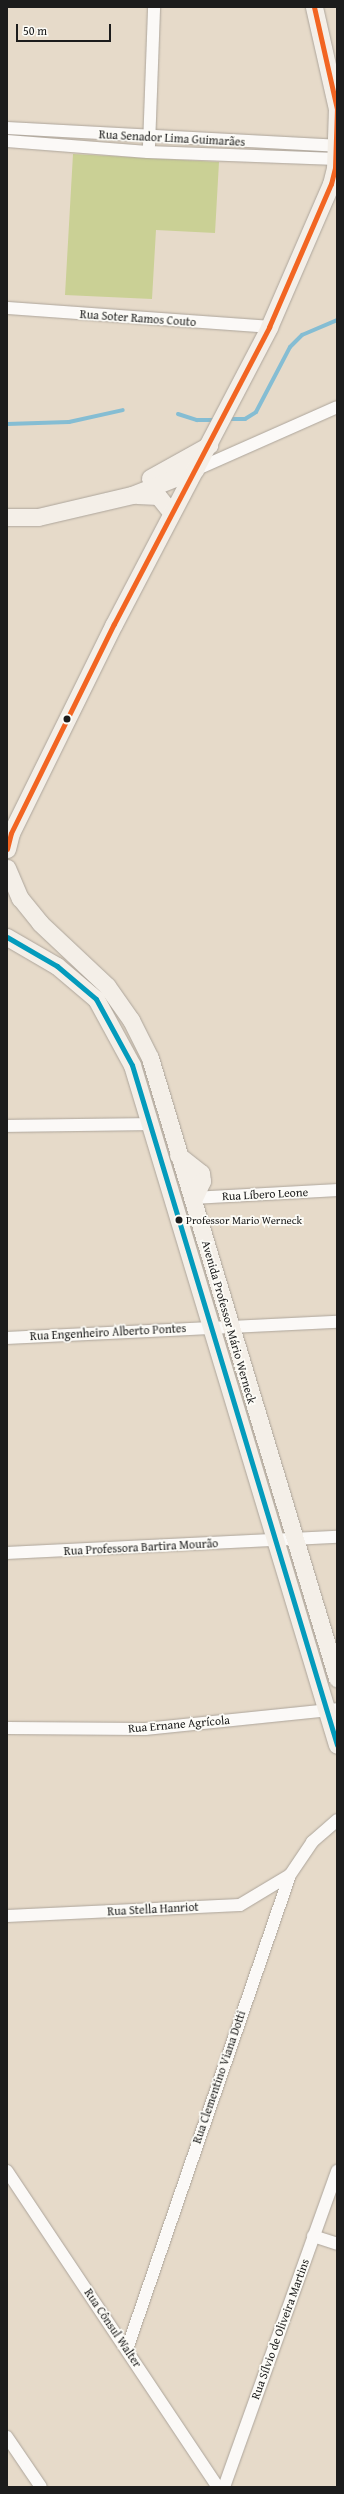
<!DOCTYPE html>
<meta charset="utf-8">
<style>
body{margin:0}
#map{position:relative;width:344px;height:2494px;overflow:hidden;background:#e6dac9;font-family:"Gentium Book Plus",serif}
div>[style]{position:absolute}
.green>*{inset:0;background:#cad095}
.stream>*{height:4px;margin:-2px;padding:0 2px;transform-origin:2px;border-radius:2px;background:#85bdd3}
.roads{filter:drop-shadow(0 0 1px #ada59b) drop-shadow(0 0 1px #ada59b)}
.street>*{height:12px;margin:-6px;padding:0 6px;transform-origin:6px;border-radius:6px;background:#fbf9f7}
.secondary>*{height:17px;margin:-8.5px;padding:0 8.5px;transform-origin:8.5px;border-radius:8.5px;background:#f4efe8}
.bus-1>*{height:5px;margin:-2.5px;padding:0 2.5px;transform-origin:2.5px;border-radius:2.5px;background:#039bbc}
.bus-2>*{height:5px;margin:-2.5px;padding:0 2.5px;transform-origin:2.5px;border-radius:2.5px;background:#f26522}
.dots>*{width:11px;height:11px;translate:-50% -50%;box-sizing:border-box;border:2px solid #fdfcf7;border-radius:50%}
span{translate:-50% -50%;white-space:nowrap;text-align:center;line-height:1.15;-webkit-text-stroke:3.5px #fdfcf7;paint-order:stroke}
.bus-label{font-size:11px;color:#1c1c1c}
.left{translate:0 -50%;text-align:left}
.street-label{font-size:12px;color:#1c1c1c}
.frame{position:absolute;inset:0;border:8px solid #1c1c1c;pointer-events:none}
.scale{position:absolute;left:16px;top:24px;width:95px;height:18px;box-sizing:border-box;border:2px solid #1c1c1c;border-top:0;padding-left:5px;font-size:12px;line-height:14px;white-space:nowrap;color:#1c1c1c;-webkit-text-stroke:3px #fdfcf7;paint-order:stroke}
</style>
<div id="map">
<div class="green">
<i style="clip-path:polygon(73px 154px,219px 162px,215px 233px,156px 230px,152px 299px,65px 295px)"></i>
</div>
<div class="stream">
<i style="left:178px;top:414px;width:20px;rotate:18deg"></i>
<i style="left:197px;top:420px;width:19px"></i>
<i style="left:227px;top:419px;width:18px"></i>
<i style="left:245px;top:419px;width:13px;rotate:-32deg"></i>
<i style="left:256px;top:412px;width:73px;rotate:-62.4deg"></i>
<i style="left:290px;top:347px;width:17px;rotate:-45deg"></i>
<i style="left:302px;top:335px;width:38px;rotate:-23deg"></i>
<i style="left:7px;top:424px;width:62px;rotate:-1.8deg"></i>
<i style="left:69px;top:422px;width:55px;rotate:-12.5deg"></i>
</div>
<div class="roads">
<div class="street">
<i style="left:7px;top:128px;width:330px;rotate:3.1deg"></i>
<i style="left:7px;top:141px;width:141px;rotate:4.5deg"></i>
<i style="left:148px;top:152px;width:189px;rotate:2.1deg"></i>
<i style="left:149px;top:146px;width:139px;rotate:-87.9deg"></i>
<i style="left:7px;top:308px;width:263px;rotate:4.1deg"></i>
<i style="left:195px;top:470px;width:155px;rotate:-23.9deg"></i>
<i style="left:7px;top:1126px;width:142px;rotate:-0.8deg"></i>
<i style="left:194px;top:1198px;width:143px;rotate:-3.2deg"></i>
<i style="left:7px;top:1338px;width:330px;rotate:-2.8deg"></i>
<i style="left:7px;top:1553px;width:330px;rotate:-2.8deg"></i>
<i style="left:7px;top:1728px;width:138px;rotate:0.4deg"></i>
<i style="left:145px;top:1729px;width:193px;rotate:-5.9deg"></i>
<i style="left:7px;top:1916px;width:233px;rotate:-2.7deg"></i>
<i style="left:240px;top:1905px;width:58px;rotate:-31deg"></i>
<i style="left:7px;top:2171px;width:380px;rotate:56.3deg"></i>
<i style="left:313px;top:2236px;width:25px;rotate:18deg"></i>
<i style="left:127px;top:2349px;width:501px;rotate:-71.02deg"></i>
<i style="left:290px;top:1875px;width:40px;rotate:-56deg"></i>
<i style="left:312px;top:1842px;width:33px;rotate:-41deg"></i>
<i style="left:7px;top:2437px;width:60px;rotate:55.8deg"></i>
<i style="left:224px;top:2487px;width:336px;rotate:-70.3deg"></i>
</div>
<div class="secondary">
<i style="left:150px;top:478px;width:68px;rotate:-29.2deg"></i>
<i style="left:137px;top:495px;width:21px;rotate:3deg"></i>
<i style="left:158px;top:496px;width:21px;rotate:51deg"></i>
<i style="left:7px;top:517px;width:31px"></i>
<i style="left:38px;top:517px;width:97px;rotate:-13.2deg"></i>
<i style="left:132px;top:495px;width:68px;rotate:-21.6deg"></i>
<i style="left:7px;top:849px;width:16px;rotate:-76deg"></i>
<i style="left:11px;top:833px;width:233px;rotate:-63.8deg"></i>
<i style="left:114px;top:624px;width:335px;rotate:-62.4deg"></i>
<i style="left:269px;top:327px;width:156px;rotate:-66.6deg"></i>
<i style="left:331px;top:184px;width:16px;rotate:-76deg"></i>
<i style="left:335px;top:168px;width:59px;rotate:-88.1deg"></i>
<i style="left:337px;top:109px;width:105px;rotate:-102.7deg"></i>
<i style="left:7px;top:868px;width:33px;rotate:67deg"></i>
<i style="left:20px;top:898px;width:32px;rotate:51deg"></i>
<i style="left:40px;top:923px;width:92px;rotate:43.2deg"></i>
<i style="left:107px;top:986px;width:42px;rotate:54.8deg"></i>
<i style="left:131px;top:1020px;width:42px;rotate:63.4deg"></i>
<i style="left:150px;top:1058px;width:648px;rotate:73.22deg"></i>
<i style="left:7px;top:937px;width:58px;rotate:30.1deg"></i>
<i style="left:57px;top:966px;width:51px;rotate:40.2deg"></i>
<i style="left:96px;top:999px;width:75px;rotate:61.4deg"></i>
<i style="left:132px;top:1065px;width:710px;rotate:73.22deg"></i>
<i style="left:178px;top:1155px;width:29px;rotate:38deg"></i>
<i style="left:201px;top:1173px;width:8px;rotate:83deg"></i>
<i style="left:202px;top:1181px;width:19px;rotate:115deg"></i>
</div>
</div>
<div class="bus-1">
<i style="left:7px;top:937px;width:58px;rotate:30.1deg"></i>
<i style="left:57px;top:966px;width:51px;rotate:40.2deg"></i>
<i style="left:96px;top:999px;width:75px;rotate:61.4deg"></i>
<i style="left:132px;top:1065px;width:710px;rotate:73.22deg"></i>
</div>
<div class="bus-2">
<i style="left:7px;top:849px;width:16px;rotate:-76deg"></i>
<i style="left:11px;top:833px;width:233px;rotate:-63.8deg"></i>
<i style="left:114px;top:624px;width:335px;rotate:-62.4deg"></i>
<i style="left:269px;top:327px;width:156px;rotate:-66.6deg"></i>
<i style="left:331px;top:184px;width:16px;rotate:-76deg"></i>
<i style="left:335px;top:168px;width:59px;rotate:-88.1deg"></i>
<i style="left:337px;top:109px;width:105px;rotate:-102.7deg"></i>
</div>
<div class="dots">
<i style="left:67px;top:719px;background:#1c1c1c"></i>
<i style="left:179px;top:1220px;background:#1c1c1c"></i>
</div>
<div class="bus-label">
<span class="left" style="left:186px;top:1220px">Professor Mario Werneck</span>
</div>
<div class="street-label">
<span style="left:172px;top:138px;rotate:3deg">Rua Senador Lima Guimarães</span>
<span style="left:138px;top:318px;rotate:4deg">Rua Soter Ramos Couto</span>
<span style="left:265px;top:1194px;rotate:-3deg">Rua Líbero Leone</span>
<span style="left:229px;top:1322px;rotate:74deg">Avenida Professor Mário Werneck</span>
<span style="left:108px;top:1332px;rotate:-3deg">Rua Engenheiro Alberto Pontes</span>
<span style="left:141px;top:1547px;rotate:-3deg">Rua Professora Bartira Mourão</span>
<span style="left:179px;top:1724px;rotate:-5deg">Rua Ernane Agrícola</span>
<span style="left:153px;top:1909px;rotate:-3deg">Rua Stella Hanriot</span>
<span style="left:219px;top:2077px;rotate:-71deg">Rua Clementino Viana Dotti</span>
<span style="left:113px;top:2328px;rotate:56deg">Rua Cônsul Walter</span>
<span style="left:280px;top:2329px;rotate:-70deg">Rua Sílvio de Oliveira Martins</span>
</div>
<div class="frame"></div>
<div class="scale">50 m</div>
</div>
